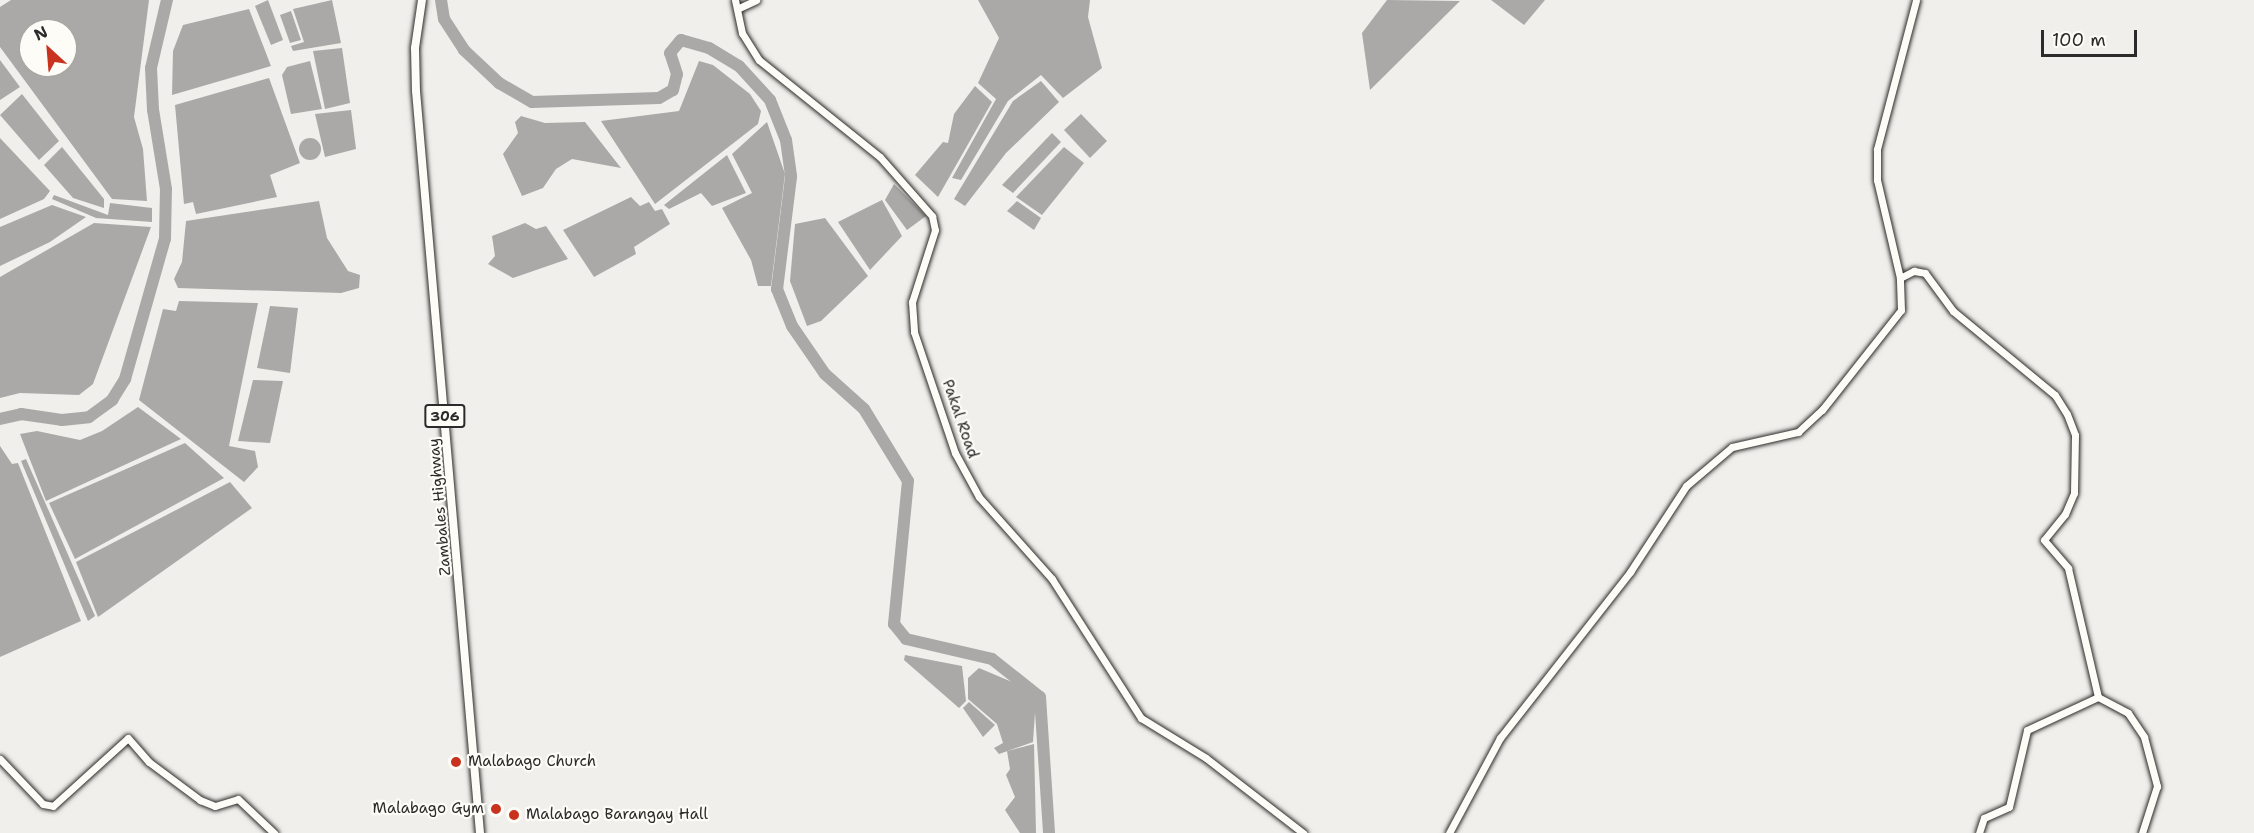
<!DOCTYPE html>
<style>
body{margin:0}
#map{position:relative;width:2254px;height:833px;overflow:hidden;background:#f0efeb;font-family:"Shantell Sans",sans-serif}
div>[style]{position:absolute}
.water>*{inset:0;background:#aaa9a7}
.round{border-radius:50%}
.river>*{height:12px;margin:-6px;padding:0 6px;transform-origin:6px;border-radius:6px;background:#aaa9a7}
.roads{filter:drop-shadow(0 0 2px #2b2b2b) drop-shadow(0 0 2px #2b2b2b)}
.minor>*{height:7px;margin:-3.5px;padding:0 3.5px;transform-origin:3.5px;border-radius:3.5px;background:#fdfcf7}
.major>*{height:8px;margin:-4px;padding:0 4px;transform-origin:4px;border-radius:4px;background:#fdfcf7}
.dots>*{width:16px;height:16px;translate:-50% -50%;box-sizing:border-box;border:3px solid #fdfcf7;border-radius:50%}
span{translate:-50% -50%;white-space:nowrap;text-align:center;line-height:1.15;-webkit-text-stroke:4.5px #fdfcf7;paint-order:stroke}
.shield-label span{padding:2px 4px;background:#fdfcf7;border:2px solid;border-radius:4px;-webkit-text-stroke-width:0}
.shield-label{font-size:14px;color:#2b2b2b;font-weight:700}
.street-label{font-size:15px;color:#2b2b2b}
.poi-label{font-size:15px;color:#2b2b2b}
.left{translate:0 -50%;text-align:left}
.right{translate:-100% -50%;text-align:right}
.north{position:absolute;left:18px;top:18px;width:60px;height:60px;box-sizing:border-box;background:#fdfcf7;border:2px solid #a9a8a5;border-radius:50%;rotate:334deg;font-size:16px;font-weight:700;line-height:24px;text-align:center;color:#2b2b2b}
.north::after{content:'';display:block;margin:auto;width:21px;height:27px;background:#c8321e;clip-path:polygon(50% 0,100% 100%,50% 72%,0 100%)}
.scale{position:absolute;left:2041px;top:30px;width:96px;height:27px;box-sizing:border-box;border:3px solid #2b2b2b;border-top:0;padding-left:8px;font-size:18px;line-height:21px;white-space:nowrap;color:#2b2b2b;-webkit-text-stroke:4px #fdfcf7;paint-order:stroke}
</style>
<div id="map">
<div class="water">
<i style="clip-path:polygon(evenodd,11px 0,149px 0,134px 117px,143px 149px,147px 201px,112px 199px,0 47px,0 7px,11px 0,30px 30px,66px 30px,66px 66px,30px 66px,30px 30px)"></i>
<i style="clip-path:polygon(268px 0,283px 40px,271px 45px,255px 6px)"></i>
<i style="clip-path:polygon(332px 0,341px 43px,293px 51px,291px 46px,304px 42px,293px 9px)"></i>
<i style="clip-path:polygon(978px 0,1090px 0,1088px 17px,1102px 68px,1063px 98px,1041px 75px,1008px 101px,961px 180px,952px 178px,996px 99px,978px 83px,999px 38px)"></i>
<i style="clip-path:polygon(1387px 0,1460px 1px,1370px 90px,1362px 33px)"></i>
<i style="clip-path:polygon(1491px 0,1545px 0,1524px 25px)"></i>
<i style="clip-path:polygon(249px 9px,271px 66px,172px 95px,173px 51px,183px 25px)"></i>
<i style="clip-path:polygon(291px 11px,301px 40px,290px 43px,280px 15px)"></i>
<i style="clip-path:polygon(342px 48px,350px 103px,325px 109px,313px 51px)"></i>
<i style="clip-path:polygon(0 60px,20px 87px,0 100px)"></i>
<i style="clip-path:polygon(310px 61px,322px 109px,291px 114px,282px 75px,287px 67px)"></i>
<i style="clip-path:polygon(699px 61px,713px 65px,750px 94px,761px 111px,758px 124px,655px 204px,601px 121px,679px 111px)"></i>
<i style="clip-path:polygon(269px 78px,300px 163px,270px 175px,277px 197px,196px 214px,193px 202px,184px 204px,175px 105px)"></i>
<i style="clip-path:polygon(1041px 81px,1059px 102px,1006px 153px,965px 206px,954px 199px,1013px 101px)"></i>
<i style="clip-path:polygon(975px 86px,992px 102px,938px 197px,915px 175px,943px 142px,948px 143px,954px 114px)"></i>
<i style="clip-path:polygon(22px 94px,59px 141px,39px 160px,0 115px)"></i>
<i style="clip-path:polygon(351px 110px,356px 149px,325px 157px,315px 114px)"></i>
<i style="clip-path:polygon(1081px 114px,1107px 141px,1090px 158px,1064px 130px)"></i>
<i style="clip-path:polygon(521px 116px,545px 123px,585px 122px,621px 168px,572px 159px,556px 169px,543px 188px,522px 196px,503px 154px,518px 133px,515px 122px)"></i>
<i style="clip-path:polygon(767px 122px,785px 174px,771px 286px,758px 286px,751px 260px,722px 208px,752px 193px,732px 154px)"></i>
<i style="clip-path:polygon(1052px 133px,1061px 142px,1013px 193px,1002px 185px)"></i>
<i class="round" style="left:299px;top:138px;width:22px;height:22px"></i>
<i style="clip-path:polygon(0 138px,50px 191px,44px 199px,0 219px)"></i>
<i style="clip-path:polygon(62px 147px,104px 199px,104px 208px,73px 198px,44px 165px)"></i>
<i style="clip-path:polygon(1064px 147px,1084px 163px,1042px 215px,1016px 197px)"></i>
<i style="clip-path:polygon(727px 155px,746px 193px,712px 206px,701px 193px,669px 209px,664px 205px)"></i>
<i style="clip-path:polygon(894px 184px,926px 216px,907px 230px,885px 200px)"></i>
<i style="clip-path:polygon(54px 195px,108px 215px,110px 203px,152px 208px,152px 222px,96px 218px,52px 199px)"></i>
<i style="clip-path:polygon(631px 197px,640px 206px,649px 202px,655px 211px,662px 209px,670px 224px,634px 247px,636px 254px,594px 277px,563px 230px)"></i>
<i style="clip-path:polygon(882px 200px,902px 236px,870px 270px,838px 222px)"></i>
<i style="clip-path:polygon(319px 201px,327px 238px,348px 271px,360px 275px,359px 288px,341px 293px,178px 288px,174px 279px,182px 262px,186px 221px)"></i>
<i style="clip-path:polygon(1017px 201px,1041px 218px,1034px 230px,1007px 211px)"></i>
<i style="clip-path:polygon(52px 205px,86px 217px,50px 242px,0 266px,0 227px)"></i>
<i style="clip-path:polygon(825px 218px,868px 276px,821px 321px,807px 326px,790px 281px,795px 224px)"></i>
<i style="clip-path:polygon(94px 223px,151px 227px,93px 384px,79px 395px,20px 393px,0 398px,0 277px)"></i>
<i style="clip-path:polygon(525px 223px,536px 229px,546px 226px,568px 259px,513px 278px,488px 264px,495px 256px,492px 236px)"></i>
<i style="clip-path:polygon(179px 301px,258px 303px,229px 446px,255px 451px,258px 467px,244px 482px,139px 400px,163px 309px,176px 311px)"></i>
<i style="clip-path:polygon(270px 306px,298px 308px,290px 373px,257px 368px)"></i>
<i style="clip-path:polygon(253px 380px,283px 381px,270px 443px,238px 441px)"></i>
<i style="clip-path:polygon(138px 407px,181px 439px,46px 501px,20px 434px,37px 431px,80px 440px,102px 431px)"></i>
<i style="clip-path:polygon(185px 443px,224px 478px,75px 559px,49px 503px)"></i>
<i style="clip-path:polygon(0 446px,12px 464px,18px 463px,81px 621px,0 657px)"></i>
<i style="clip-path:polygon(26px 459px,95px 616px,88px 621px,21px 461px)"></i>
<i style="clip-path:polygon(230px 482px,252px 508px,98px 617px,76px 562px)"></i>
<i style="clip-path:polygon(905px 655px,962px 666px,966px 701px,959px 708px,904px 660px)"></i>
<i style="clip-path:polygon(979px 668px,1026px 688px,1036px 698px,1033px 742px,999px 754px,994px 748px,1003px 743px,997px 724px,968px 699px,968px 678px)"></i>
<i style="clip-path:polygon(969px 702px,995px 725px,983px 737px,963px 708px)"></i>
<i style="clip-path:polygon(1034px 744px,1036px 833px,1020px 833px,1005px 810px,1015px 797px,1006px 775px,1010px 769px,1007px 751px)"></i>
</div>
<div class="river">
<i style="left:441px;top:0;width:19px;rotate:81deg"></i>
<i style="left:444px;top:19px;width:37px;rotate:57deg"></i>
<i style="left:464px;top:50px;width:48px;rotate:43.3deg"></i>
<i style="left:499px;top:83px;width:38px;rotate:30deg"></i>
<i style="left:532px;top:102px;width:127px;rotate:-1.8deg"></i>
<i style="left:659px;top:98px;width:16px;rotate:-30deg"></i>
<i style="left:673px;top:90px;width:16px;rotate:-76deg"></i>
<i style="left:677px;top:74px;width:22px;rotate:-108deg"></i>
<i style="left:670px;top:53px;width:17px;rotate:-50deg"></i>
<i style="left:681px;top:40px;width:29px;rotate:16deg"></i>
<i style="left:709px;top:48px;width:35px;rotate:31deg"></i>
<i style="left:739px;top:66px;width:46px;rotate:47.6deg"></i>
<i style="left:770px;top:100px;width:43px;rotate:68.2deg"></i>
<i style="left:786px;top:140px;width:37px;rotate:82deg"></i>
<i style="left:791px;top:177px;width:113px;rotate:97.1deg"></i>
<i style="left:777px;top:289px;width:40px;rotate:68deg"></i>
<i style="left:792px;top:326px;width:58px;rotate:55.5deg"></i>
<i style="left:825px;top:374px;width:52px;rotate:41.9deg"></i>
<i style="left:864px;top:409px;width:84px;rotate:58.6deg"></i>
<i style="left:908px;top:481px;width:144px;rotate:95.6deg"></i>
<i style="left:894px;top:624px;width:19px;rotate:51deg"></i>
<i style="left:906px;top:639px;width:88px;rotate:13.1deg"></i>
<i style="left:992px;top:659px;width:61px;rotate:38.4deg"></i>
<i style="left:1040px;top:697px;width:136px;rotate:86.2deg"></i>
<i style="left:0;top:419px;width:22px;rotate:-13deg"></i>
<i style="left:21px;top:414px;width:41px;rotate:8.3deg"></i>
<i style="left:62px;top:420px;width:27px;rotate:-6deg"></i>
<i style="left:89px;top:417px;width:29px;rotate:-36deg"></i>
<i style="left:112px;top:400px;width:25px;rotate:-58deg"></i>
<i style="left:125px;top:379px;width:146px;rotate:-74.1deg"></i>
<i style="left:165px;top:239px;width:50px;rotate:-88.9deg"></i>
<i style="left:166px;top:189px;width:80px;rotate:-99.3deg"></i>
<i style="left:153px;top:110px;width:42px;rotate:-92.7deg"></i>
<i style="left:151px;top:68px;width:70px;rotate:-76.8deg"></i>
</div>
<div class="roads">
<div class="minor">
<i style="left:735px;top:0;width:34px;rotate:78deg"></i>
<i style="left:742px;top:33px;width:32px;rotate:58deg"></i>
<i style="left:759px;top:60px;width:155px;rotate:38.7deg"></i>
<i style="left:880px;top:157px;width:79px;rotate:48.6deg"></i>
<i style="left:932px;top:216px;width:14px;rotate:78deg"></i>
<i style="left:935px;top:230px;width:76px;rotate:107.7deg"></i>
<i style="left:912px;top:302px;width:30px;rotate:86deg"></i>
<i style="left:914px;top:332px;width:128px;rotate:71.3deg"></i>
<i style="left:955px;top:453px;width:50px;rotate:61.4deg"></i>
<i style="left:979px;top:497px;width:110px;rotate:48.3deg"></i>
<i style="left:1052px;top:579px;width:165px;rotate:57.4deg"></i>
<i style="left:1141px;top:718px;width:76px;rotate:31.6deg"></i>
<i style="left:1206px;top:758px;width:123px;rotate:37.7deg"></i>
<i style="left:739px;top:8px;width:19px;rotate:-25deg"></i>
<i style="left:1900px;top:278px;width:16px;rotate:-27deg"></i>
<i style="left:1914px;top:271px;width:11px;rotate:10deg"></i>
<i style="left:1925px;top:273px;width:47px;rotate:53.6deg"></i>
<i style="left:1953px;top:311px;width:132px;rotate:39.5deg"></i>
<i style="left:2055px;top:395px;width:22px;rotate:58deg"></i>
<i style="left:2067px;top:414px;width:22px;rotate:69deg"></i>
<i style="left:2075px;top:435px;width:58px;rotate:91deg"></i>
<i style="left:2074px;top:493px;width:23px;rotate:113deg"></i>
<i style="left:2065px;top:514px;width:33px;rotate:129deg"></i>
<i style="left:2044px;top:540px;width:37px;rotate:49deg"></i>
<i style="left:2068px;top:568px;width:132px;rotate:76.9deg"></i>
<i style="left:2098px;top:697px;width:34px;rotate:28deg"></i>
<i style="left:2128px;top:713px;width:29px;rotate:56deg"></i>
<i style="left:2144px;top:737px;width:51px;rotate:75.1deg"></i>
<i style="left:2157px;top:786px;width:49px;rotate:107.7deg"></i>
<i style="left:0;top:759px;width:62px;rotate:46.3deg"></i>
<i style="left:43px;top:804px;width:10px;rotate:11deg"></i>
<i style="left:53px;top:806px;width:101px;rotate:-42.2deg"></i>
<i style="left:128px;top:738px;width:32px;rotate:49deg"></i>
<i style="left:149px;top:762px;width:64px;rotate:36.7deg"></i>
<i style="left:200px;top:800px;width:16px;rotate:22deg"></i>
<i style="left:215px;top:806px;width:24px;rotate:-17deg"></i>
<i style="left:238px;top:799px;width:50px;rotate:43.4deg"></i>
<i style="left:1449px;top:833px;width:108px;rotate:-61.8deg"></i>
<i style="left:1500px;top:738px;width:211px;rotate:-51.9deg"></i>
<i style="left:1630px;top:572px;width:103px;rotate:-56.9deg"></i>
<i style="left:1686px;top:486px;width:60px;rotate:-40.3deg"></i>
<i style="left:1732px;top:447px;width:68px;rotate:-12.8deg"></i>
<i style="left:1798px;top:432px;width:33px;rotate:-43deg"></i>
<i style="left:1822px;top:410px;width:127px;rotate:-51.7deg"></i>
<i style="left:1901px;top:310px;width:32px;rotate:-92deg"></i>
<i style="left:1900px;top:278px;width:101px;rotate:-103.2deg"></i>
<i style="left:1877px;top:180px;width:31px;rotate:-90deg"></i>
<i style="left:1877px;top:149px;width:154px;rotate:-75.3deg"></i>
<i style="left:1979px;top:833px;width:16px;rotate:-72deg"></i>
<i style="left:1984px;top:818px;width:27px;rotate:-24deg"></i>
<i style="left:2009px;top:807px;width:79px;rotate:-76.8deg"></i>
<i style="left:2027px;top:730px;width:78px;rotate:-24.9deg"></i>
</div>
<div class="major">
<i style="left:422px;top:0;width:49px;rotate:98.3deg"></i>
<i style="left:415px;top:48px;width:43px;rotate:88.7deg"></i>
<i style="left:416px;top:91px;width:745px;rotate:85.07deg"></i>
</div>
</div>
<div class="dots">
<i style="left:456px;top:762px;background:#c8321e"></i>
<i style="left:496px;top:809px;background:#c8321e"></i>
<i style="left:514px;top:815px;background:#c8321e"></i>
</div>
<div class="shield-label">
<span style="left:445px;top:416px">306</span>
</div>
<div class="street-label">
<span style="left:960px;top:419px;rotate:71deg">Pakal Road</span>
<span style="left:440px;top:507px;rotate:-95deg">Zambales Highway</span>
</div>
<div class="poi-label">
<span class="left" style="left:468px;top:762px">Malabago Church</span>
<span class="right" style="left:484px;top:809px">Malabago Gym</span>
<span class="left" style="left:526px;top:815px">Malabago Barangay Hall</span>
</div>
<div class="north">N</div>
<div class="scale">100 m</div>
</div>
